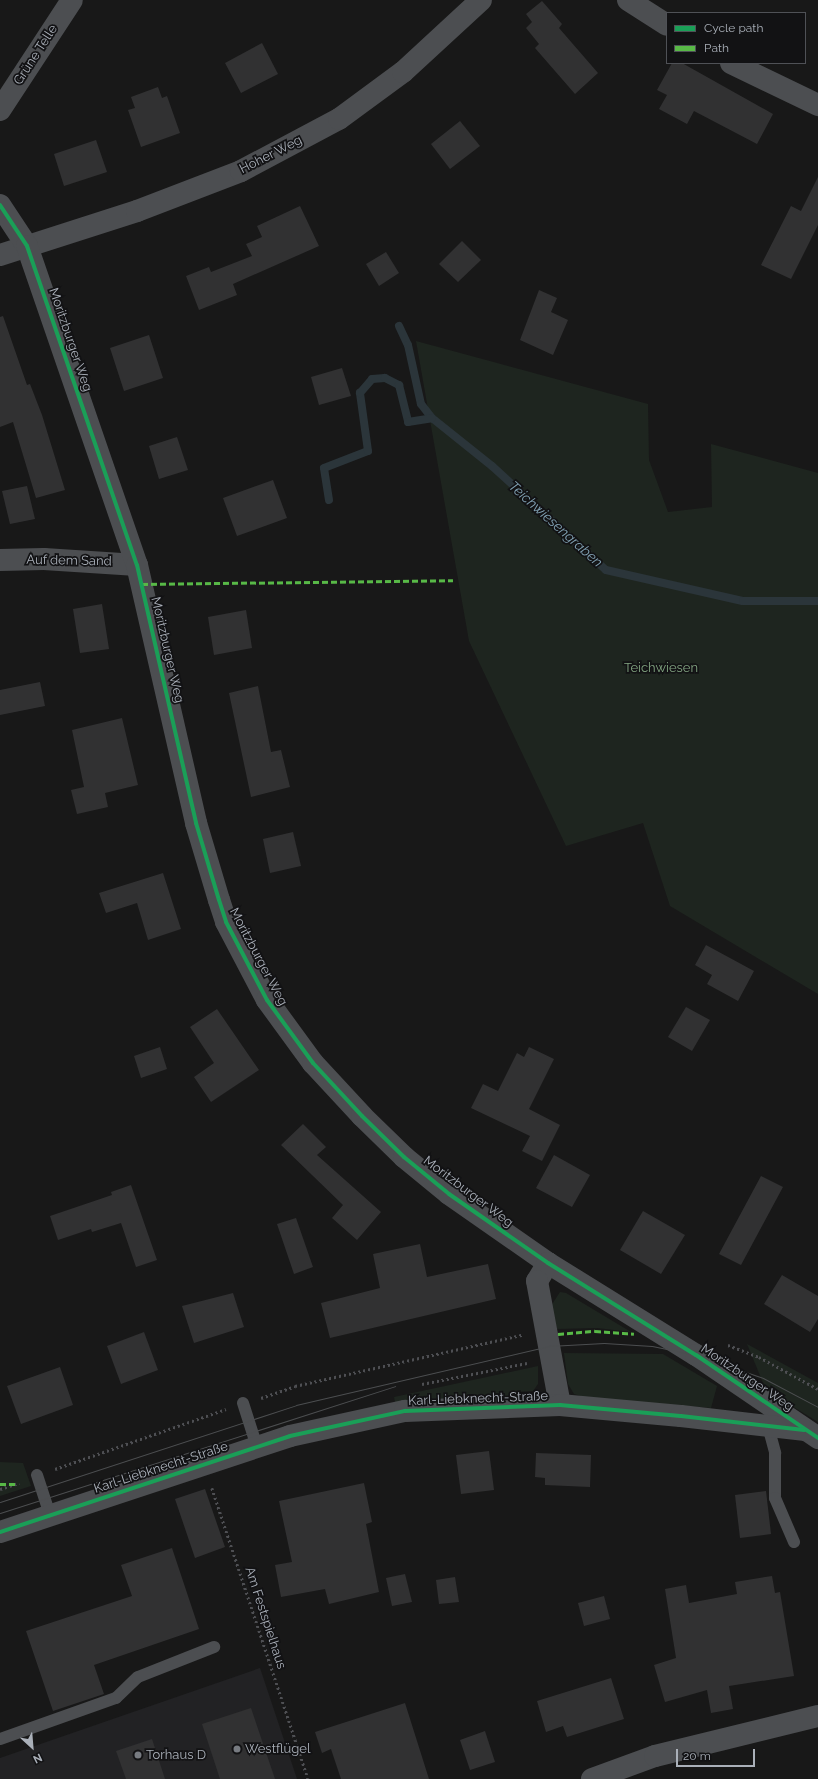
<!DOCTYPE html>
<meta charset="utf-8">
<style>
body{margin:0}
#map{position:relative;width:818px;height:1779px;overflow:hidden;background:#181818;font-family:Raleway,sans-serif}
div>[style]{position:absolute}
.built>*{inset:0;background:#222224}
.green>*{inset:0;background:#1e251f}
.stream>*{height:8px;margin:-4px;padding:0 4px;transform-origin:4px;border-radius:4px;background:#2b353a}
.building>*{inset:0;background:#313132}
.path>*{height:2.5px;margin-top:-1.25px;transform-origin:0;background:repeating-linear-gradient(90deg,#4e4f53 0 2px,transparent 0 5px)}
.service>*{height:12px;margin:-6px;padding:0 6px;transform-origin:6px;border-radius:6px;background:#4c4e51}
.minor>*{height:22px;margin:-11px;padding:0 11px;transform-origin:11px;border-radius:11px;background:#4c4e51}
.tertiary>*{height:22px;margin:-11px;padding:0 11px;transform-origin:11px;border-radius:11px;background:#4c4e51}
.tram>*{height:1px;margin:-0.5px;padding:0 0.5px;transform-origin:0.5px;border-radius:0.5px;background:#4c4e50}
.quiet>*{height:3px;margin-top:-1.5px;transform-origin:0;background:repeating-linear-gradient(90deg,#58b947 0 6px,transparent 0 9px)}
.cycleway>*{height:4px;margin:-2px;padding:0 2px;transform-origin:2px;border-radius:2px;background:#1a9f57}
.dots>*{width:11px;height:11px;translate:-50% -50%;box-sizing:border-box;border:2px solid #121214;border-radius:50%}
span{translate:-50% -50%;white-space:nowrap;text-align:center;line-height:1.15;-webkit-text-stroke:3.5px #121214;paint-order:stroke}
.street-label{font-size:13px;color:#aab0b9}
.park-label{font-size:13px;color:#82a481}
.poi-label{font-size:13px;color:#aab0b9}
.left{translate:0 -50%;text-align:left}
.water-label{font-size:14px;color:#81a1b3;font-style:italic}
.legend{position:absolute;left:666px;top:12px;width:140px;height:52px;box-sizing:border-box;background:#121214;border:1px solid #4f5156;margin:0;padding:5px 7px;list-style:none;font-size:12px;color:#aab0b9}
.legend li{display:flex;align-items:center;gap:8px;height:20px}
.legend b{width:20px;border:1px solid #4f5156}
.north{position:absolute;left:12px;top:1727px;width:40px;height:40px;-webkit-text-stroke:3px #121214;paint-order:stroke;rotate:154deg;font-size:11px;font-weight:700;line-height:16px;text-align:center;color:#aab0b9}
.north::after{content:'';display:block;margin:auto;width:14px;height:18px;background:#aab0b9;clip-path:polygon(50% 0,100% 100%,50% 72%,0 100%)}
.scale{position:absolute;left:676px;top:1749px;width:79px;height:18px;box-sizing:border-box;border:2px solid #aab0b9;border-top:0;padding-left:5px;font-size:12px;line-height:14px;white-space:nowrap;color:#aab0b9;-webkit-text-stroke:3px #121214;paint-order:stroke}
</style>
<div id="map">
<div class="built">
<i style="clip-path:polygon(260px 1668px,297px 1779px,0 1779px,0 1758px)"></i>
</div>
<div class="green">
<i style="clip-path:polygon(416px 341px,648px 404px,649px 460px,668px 512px,712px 507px,711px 444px,818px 473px,818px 994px,670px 906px,643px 823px,566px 846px,469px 641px)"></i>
<i style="clip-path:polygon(560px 1292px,566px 1293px,631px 1332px,597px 1328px,557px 1329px,551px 1306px)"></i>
<i style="clip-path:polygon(747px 1344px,818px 1383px,818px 1422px,766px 1390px)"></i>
<i style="clip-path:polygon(564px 1353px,663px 1354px,717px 1386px,711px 1408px,587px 1398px,574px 1394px,568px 1384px)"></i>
<i style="clip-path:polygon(538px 1366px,538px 1384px,533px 1391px,513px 1392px,512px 1398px,396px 1407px,394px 1397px)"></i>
<i style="clip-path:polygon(0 1462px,23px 1463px,31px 1486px,0 1496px)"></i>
</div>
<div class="stream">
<i style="left:399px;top:326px;width:21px;rotate:65deg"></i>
<i style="left:408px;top:345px;width:60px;rotate:77.6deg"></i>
<i style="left:421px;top:404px;width:18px;rotate:52deg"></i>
<i style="left:432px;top:418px;width:77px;rotate:38.7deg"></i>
<i style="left:492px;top:466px;width:154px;rotate:42.4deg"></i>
<i style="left:606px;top:570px;width:140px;rotate:12.8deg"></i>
<i style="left:743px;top:601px;width:75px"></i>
<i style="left:329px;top:500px;width:32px;rotate:-99deg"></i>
<i style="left:324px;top:468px;width:47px;rotate:-21.1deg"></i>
<i style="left:368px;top:451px;width:59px;rotate:-97.9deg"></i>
<i style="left:360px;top:393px;width:18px;rotate:-49deg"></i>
<i style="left:372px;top:379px;width:13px;rotate:-4deg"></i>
<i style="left:385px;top:378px;width:16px;rotate:27deg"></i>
<i style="left:399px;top:385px;width:38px;rotate:76deg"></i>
<i style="left:408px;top:422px;width:24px;rotate:-9deg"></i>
</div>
<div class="building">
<i style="clip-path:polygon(542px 1px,562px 24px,559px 28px,598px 73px,575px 94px,535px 48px,539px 44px,526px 28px,532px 22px,526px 14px)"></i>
<i style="clip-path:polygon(262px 43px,278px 74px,241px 93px,225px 63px)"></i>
<i style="clip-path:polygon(672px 63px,682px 63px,773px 114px,757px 144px,694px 111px,687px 124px,659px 109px,667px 95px,657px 90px)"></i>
<i style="clip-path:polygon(158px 87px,162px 98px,167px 96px,180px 133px,141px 147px,128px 110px,135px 108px,131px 97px)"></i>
<i style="clip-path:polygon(460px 121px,480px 146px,450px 169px,431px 144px)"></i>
<i style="clip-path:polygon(96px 140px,107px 172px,64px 186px,54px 154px)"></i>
<i style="clip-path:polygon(818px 177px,818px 225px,791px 279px,761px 265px,791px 206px,801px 211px)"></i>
<i style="clip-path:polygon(300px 206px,319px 246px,233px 284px,237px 295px,199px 310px,186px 276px,209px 267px,211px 272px,252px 256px,246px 244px,262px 237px,257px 226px)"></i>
<i style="clip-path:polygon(462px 241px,481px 260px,458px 282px,439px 264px)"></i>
<i style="clip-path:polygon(386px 252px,399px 273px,379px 286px,366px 264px)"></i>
<i style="clip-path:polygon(539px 290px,557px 298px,551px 312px,568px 320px,553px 355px,520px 340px)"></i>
<i style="clip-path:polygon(3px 316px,27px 385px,30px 384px,42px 415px,65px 490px,36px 498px,13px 422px,0 427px,0 317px)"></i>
<i style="clip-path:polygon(149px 335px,163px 378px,124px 391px,110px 348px)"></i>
<i style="clip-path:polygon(342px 368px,351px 396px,319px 405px,311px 377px)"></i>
<i style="clip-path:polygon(177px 437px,188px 470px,159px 479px,149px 446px)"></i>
<i style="clip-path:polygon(273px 480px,287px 518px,237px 536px,223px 498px)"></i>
<i style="clip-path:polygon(27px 486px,35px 519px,10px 524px,2px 491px)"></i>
<i style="clip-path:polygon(102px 604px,109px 649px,80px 653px,73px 609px)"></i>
<i style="clip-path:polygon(246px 610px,252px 648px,214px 655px,208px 617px)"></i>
<i style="clip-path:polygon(40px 682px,45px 706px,0 715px,0 690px)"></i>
<i style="clip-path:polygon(258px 686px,271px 752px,281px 750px,290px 787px,251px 797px,229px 693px)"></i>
<i style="clip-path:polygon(122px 718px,138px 785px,105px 793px,108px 807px,77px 814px,71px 790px,84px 787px,72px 730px)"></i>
<i style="clip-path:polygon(293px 832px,301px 866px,270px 873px,263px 839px)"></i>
<i style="clip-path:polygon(163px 873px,181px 929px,148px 940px,137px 903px,106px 913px,99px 893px)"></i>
<i style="clip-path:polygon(706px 945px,754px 971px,738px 1001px,707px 984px,712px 975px,695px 965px)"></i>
<i style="clip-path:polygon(686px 1007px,710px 1020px,692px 1051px,668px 1037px)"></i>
<i style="clip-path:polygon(217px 1009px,259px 1070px,211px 1102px,194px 1077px,214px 1063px,190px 1027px)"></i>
<i style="clip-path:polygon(160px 1047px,167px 1069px,141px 1078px,134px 1056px)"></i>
<i style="clip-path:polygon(529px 1047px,554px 1059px,529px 1109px,560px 1125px,542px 1161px,522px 1151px,530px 1136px,471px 1108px,483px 1084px,498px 1091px,517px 1053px,524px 1057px)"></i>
<i style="clip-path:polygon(303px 1124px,326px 1147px,317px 1155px,381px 1212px,357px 1240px,332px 1218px,343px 1205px,281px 1145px)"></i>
<i style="clip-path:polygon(554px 1155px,590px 1175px,572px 1207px,536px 1188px)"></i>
<i style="clip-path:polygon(761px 1176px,783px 1187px,741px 1265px,719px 1254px)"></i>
<i style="clip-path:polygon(131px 1185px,157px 1260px,136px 1267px,121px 1223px,92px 1232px,91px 1229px,58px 1240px,50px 1216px,112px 1195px,111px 1192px)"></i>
<i style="clip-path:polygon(643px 1211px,685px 1235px,661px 1274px,620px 1250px)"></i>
<i style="clip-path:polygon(296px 1218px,313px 1267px,294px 1274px,277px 1224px)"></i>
<i style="clip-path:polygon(420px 1244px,427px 1277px,488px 1264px,496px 1299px,330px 1338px,321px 1303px,380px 1288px,373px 1254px)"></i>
<i style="clip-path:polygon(782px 1275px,818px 1296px,818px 1319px,810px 1332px,764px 1304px)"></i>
<i style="clip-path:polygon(233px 1293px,244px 1327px,194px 1343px,182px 1306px)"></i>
<i style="clip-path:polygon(144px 1332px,158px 1370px,121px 1384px,107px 1346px)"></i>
<i style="clip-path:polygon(60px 1367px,73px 1405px,21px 1424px,7px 1386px)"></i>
<i style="clip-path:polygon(489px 1451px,494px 1490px,461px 1494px,456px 1455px)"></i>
<i style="clip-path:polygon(536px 1453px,591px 1455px,590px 1487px,545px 1485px,545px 1478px,535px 1477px)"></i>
<i style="clip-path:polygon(364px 1483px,372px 1522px,366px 1524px,379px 1592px,329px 1604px,325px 1589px,281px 1597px,275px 1565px,292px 1562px,279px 1501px)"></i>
<i style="clip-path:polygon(205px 1489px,225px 1547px,195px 1558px,175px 1499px)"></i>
<i style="clip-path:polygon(766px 1491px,771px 1534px,740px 1538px,735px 1495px)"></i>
<i style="clip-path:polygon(172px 1548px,199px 1629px,94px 1665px,104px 1694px,53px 1711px,26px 1631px,132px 1596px,121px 1565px)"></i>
<i style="clip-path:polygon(405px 1574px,412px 1602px,392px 1606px,386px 1578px)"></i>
<i style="clip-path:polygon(772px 1576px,775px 1593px,780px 1592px,794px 1676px,729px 1686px,733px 1709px,711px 1713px,707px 1690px,665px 1702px,654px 1665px,676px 1658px,665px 1589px,686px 1585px,689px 1603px,737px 1594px,735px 1582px)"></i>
<i style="clip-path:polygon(455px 1577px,459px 1602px,439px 1604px,436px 1580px)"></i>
<i style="clip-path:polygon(604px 1596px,610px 1619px,584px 1626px,578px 1603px)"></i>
<i style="clip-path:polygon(611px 1678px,624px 1719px,567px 1737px,563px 1726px,546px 1732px,537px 1701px)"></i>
<i style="clip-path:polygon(405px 1703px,429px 1779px,341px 1779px,331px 1749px,322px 1753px,315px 1732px)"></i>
<i style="clip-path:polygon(251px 1708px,275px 1779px,220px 1779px,202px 1724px)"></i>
<i style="clip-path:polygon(485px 1731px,495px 1762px,470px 1770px,460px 1740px)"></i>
<i style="clip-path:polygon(152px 1739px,165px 1779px,126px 1779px,116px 1751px)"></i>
</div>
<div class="path">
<i style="left:728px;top:1345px;width:33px;rotate:21deg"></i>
<i style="left:759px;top:1357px;width:67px;rotate:28.5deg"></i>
<i style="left:422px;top:1384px;width:107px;rotate:-11.3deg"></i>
<i style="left:261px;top:1398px;width:36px;rotate:-19deg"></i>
<i style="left:295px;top:1386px;width:233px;rotate:-12.7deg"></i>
<i style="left:55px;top:1469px;width:181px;rotate:-19.3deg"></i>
<i style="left:212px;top:1488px;width:306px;rotate:71.7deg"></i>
<i style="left:0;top:1489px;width:20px;rotate:-18deg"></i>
</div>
<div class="service">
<i style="left:243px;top:1403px;width:46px;rotate:72.3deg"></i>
<i style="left:768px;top:1426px;width:28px;rotate:75deg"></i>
<i style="left:775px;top:1453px;width:45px;rotate:90deg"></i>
<i style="left:775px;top:1498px;width:48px;rotate:66.6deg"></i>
<i style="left:37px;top:1475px;width:42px;rotate:72deg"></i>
<i style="left:0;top:1739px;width:123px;rotate:-19.5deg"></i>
<i style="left:116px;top:1698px;width:30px;rotate:-44deg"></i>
<i style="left:138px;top:1677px;width:82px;rotate:-21.5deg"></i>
</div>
<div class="minor">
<i style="left:628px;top:0;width:46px;rotate:32.7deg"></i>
<i style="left:731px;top:63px;width:97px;rotate:25.8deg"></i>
<i style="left:0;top:110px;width:131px;rotate:-56.8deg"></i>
<i style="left:0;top:255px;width:144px;rotate:-17.8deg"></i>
<i style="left:137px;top:211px;width:111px;rotate:-21deg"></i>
<i style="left:241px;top:171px;width:111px;rotate:-28deg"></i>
<i style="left:339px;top:119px;width:79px;rotate:-36.3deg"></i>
<i style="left:403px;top:72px;width:106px;rotate:-42.7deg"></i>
<i style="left:0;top:560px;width:44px;rotate:-1.3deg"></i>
<i style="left:44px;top:559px;width:93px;rotate:3.7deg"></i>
<i style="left:592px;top:1779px;width:67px;rotate:-20.1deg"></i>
<i style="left:655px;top:1756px;width:168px;rotate:-13.8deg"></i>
</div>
<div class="tertiary">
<i style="left:0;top:205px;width:49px;rotate:56.6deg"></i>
<i style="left:27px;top:246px;width:337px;rotate:71deg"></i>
<i style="left:137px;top:565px;width:265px;rotate:77.1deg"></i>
<i style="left:196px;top:823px;width:80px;rotate:73.4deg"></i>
<i style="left:219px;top:900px;width:23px;rotate:72deg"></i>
<i style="left:226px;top:922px;width:88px;rotate:62.3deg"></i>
<i style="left:267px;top:1000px;width:78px;rotate:53.9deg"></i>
<i style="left:313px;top:1063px;width:72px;rotate:47.2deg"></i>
<i style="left:362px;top:1116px;width:59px;rotate:44.3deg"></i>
<i style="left:404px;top:1157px;width:58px;rotate:39.4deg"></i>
<i style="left:449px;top:1194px;width:121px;rotate:34.9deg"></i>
<i style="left:548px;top:1263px;width:174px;rotate:31.9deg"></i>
<i style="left:696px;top:1355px;width:148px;rotate:34.2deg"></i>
<i style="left:548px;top:1263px;width:21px;rotate:121deg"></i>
<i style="left:537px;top:1281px;width:126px;rotate:79.5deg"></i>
<i style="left:0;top:1532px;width:305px;rotate:-18.3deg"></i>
<i style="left:290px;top:1436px;width:118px;rotate:-12.3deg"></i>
<i style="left:405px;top:1411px;width:155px;rotate:-2.2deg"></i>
<i style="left:560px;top:1405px;width:121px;rotate:5.2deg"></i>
<i style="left:681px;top:1416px;width:123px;rotate:6.5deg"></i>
</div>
<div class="tram">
<i style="left:0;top:1502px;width:311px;rotate:-18.1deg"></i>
<i style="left:296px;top:1405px;width:260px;rotate:-13.1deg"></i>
<i style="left:549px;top:1346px;width:55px;rotate:-3.1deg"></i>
<i style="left:604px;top:1343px;width:48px;rotate:3.6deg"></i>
<i style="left:652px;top:1346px;width:45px;rotate:11.6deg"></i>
<i style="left:696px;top:1355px;width:71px;rotate:18.9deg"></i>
<i style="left:763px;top:1378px;width:62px;rotate:27.8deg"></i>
<i style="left:0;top:1513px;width:415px;rotate:-17.8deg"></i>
</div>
<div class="quiet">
<i style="left:142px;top:584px;width:311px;rotate:-0.7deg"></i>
<i style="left:558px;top:1334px;width:37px;rotate:-5deg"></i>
<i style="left:595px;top:1331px;width:39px;rotate:4deg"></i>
<i style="left:0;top:1484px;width:16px"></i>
</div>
<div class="cycleway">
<i style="left:0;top:205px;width:49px;rotate:56.6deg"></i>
<i style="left:27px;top:246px;width:337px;rotate:71deg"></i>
<i style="left:137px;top:565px;width:265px;rotate:77.1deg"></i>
<i style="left:196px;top:823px;width:80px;rotate:73.4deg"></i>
<i style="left:219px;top:900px;width:23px;rotate:72deg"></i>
<i style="left:226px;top:922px;width:88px;rotate:62.3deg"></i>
<i style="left:267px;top:1000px;width:78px;rotate:53.9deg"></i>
<i style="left:313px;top:1063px;width:72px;rotate:47.2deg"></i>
<i style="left:362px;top:1116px;width:59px;rotate:44.3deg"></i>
<i style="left:404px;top:1157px;width:58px;rotate:39.4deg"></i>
<i style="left:449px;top:1194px;width:121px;rotate:34.9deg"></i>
<i style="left:548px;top:1263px;width:174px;rotate:31.9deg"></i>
<i style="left:696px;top:1355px;width:148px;rotate:34.2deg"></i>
<i style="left:0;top:1532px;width:305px;rotate:-18.3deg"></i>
<i style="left:290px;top:1436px;width:118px;rotate:-12.3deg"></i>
<i style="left:405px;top:1411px;width:155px;rotate:-2.2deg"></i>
<i style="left:560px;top:1405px;width:121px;rotate:5.2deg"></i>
<i style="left:681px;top:1416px;width:124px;rotate:6.5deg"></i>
</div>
<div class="dots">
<i style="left:237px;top:1749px;background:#777b81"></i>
<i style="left:138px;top:1755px;background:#777b81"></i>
</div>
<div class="street-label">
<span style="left:36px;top:55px;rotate:-57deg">Grüne Telle</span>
<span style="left:271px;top:155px;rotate:-27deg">Hoher Weg</span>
<span style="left:70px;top:340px;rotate:71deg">Moritzburger Weg</span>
<span style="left:69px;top:561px;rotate:1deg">Auf dem Sand</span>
<span style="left:167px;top:650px;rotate:77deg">Moritzburger Weg</span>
<span style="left:258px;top:957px;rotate:62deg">Moritzburger Weg</span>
<span style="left:468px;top:1192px;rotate:37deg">Moritzburger Weg</span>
<span style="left:747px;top:1378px;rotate:34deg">Moritzburger Weg</span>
<span style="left:478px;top:1399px;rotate:-2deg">Karl-Liebknecht-Straße</span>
<span style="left:161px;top:1468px;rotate:-18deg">Karl-Liebknecht-Straße</span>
<span style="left:265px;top:1618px;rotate:72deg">Am Festspielhaus</span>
</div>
<div class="park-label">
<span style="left:661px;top:668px">Teichwiesen</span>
</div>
<div class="poi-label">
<span class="left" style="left:245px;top:1749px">Westflügel</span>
<span class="left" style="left:146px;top:1755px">Torhaus D</span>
</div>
<div class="water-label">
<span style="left:556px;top:524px;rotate:42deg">Teichwiesengraben</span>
</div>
<ul class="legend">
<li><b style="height:5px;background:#1a9f57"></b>Cycle path</li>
<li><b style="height:5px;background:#58b947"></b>Path</li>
</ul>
<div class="north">N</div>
<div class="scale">20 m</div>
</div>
